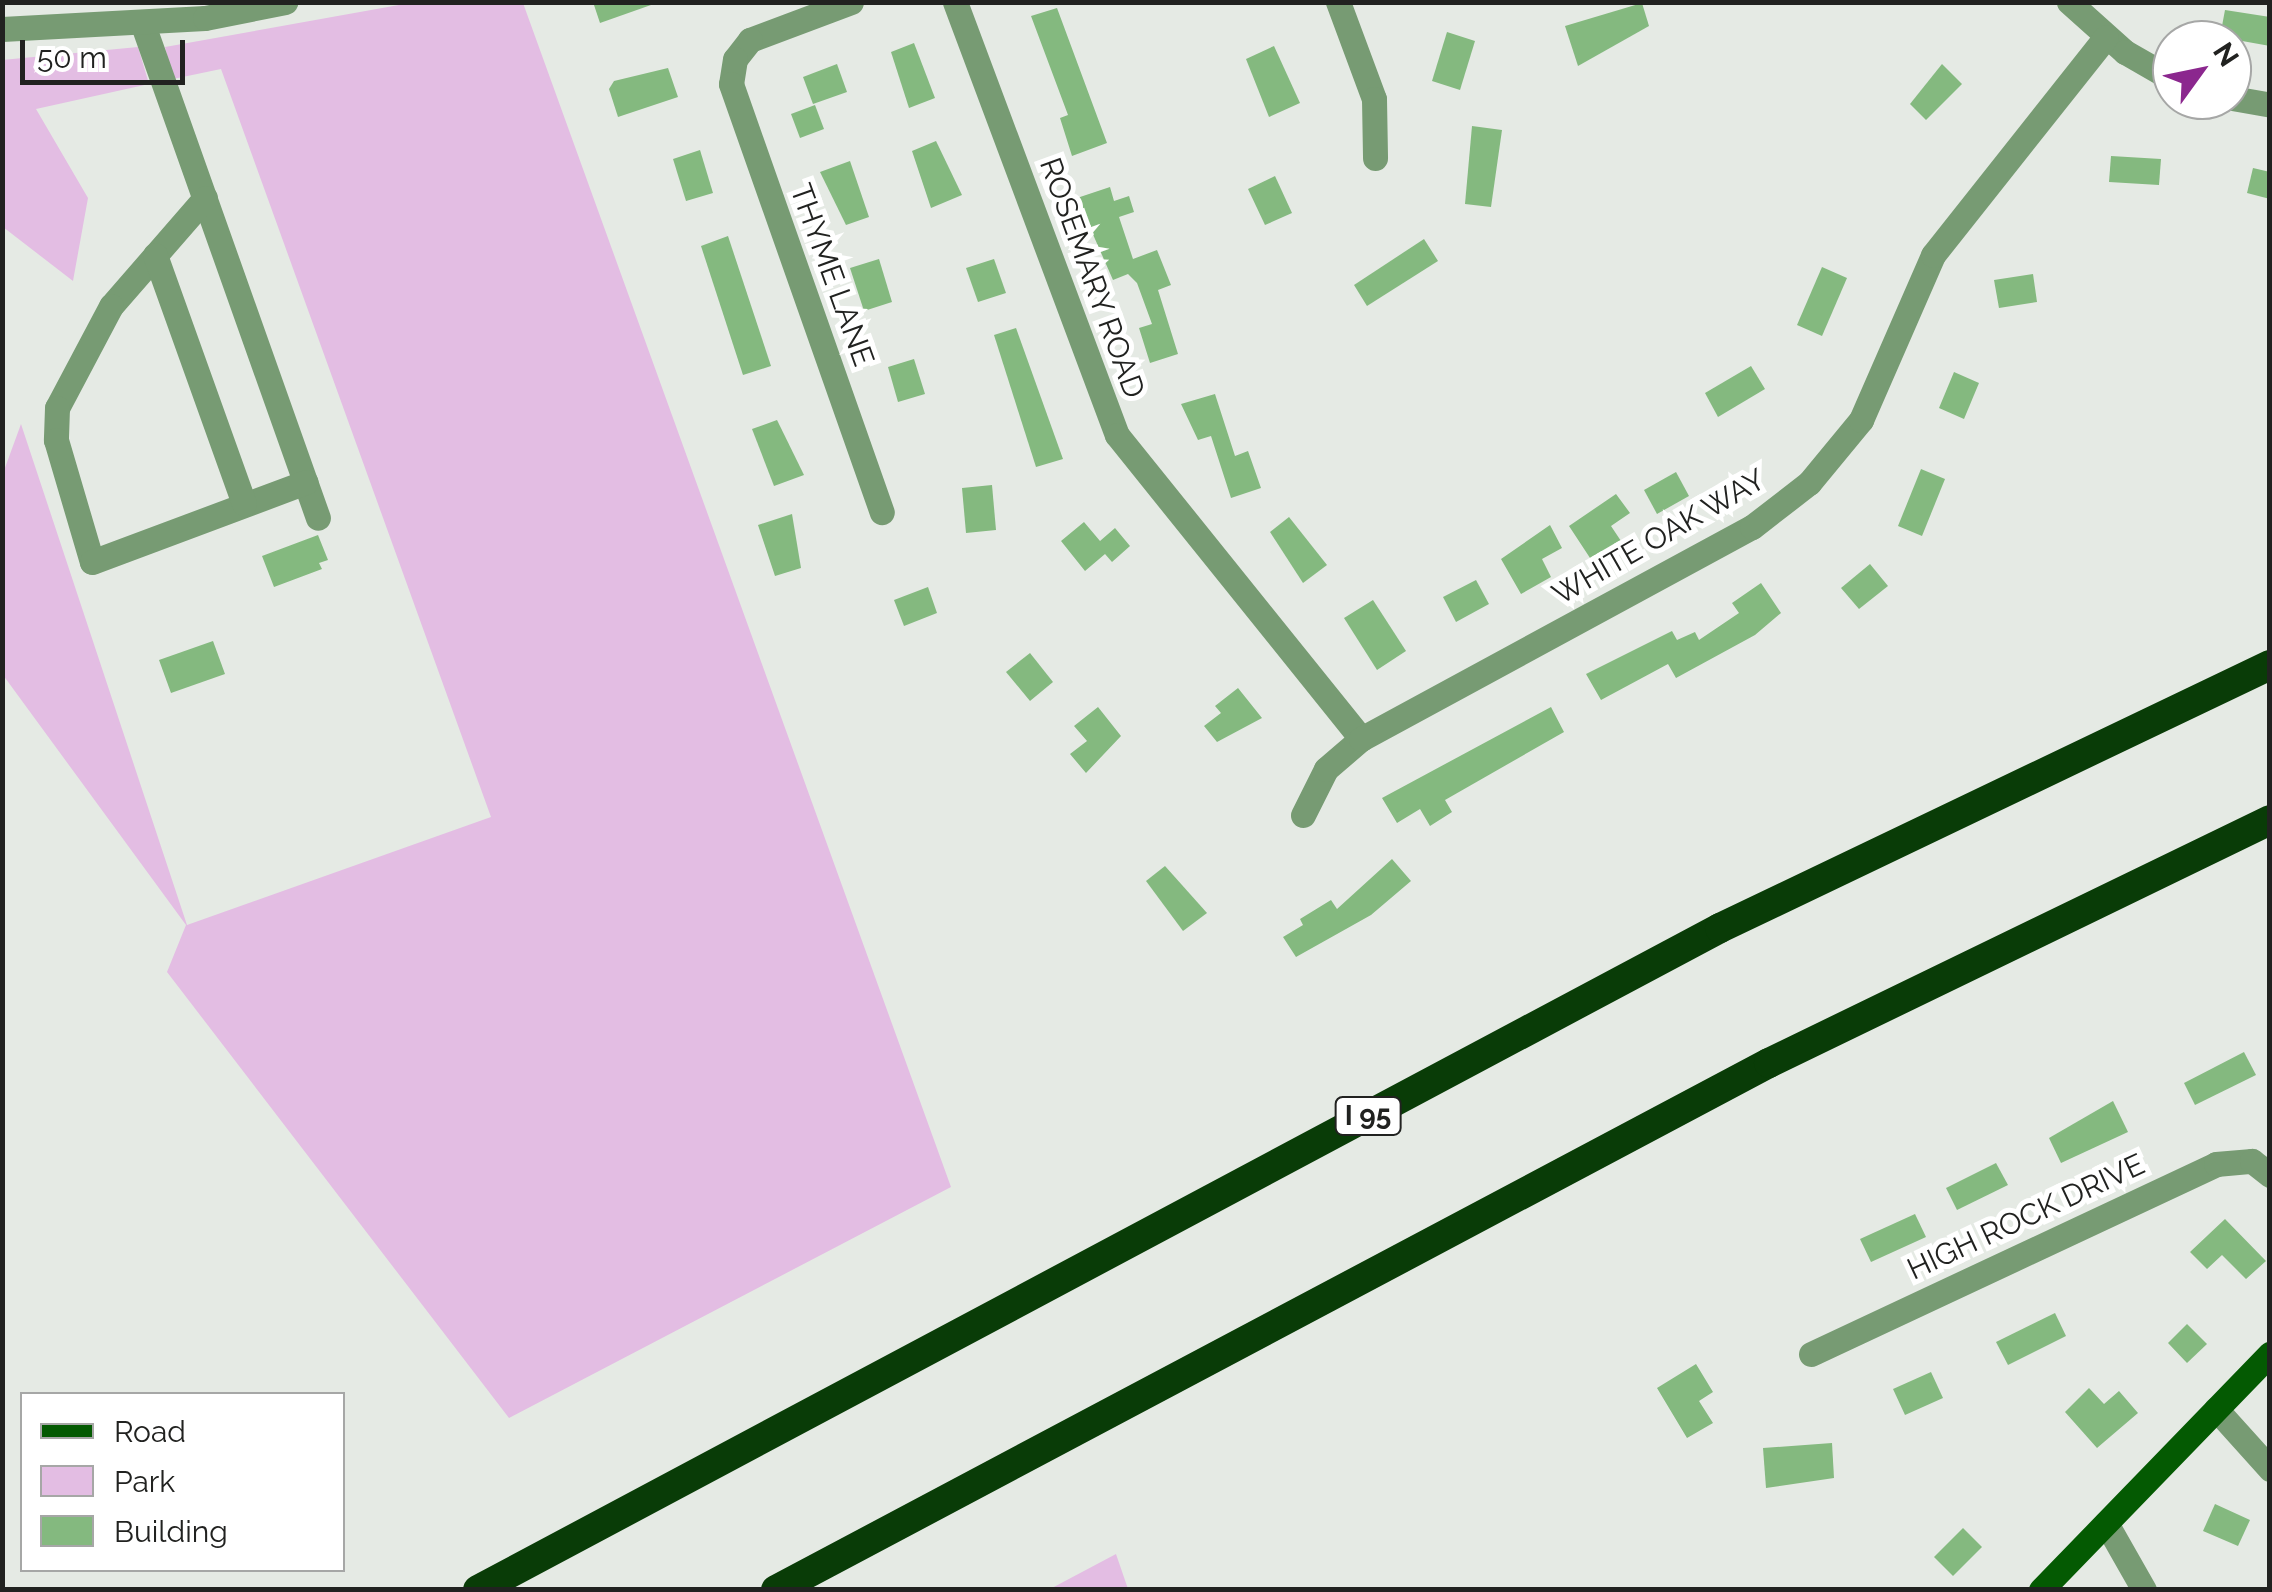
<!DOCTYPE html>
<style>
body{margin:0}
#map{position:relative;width:2272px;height:1592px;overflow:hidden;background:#e5eae4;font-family:Raleway,sans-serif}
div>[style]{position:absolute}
.green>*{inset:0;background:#e3bde3}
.building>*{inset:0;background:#84b97f}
.minor>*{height:25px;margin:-12.5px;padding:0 12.5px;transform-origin:12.5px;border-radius:12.5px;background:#779b73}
.major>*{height:25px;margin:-12.5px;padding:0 12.5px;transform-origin:12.5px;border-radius:12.5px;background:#045a02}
.highway>*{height:30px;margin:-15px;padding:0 15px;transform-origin:15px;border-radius:15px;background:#093c07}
span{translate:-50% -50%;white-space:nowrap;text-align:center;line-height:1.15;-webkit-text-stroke:10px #fff;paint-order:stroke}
.shield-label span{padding:2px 8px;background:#fff;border:2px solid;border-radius:8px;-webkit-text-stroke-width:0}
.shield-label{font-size:28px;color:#212220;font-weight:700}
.street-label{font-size:30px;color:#212220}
.frame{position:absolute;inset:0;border:5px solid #212220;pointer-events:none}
.legend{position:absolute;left:20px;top:1392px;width:325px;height:180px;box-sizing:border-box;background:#fff;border:2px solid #a6a7a6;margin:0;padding:12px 18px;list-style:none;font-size:30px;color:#212220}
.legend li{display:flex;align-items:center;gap:20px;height:50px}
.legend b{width:50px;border:2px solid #a6a7a6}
.north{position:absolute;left:2152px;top:20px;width:100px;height:100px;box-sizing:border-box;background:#fff;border:2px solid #a6a7a6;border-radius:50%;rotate:57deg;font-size:28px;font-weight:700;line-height:40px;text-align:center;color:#212220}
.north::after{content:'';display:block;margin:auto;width:35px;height:45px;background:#8b278e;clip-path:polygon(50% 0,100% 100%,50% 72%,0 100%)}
.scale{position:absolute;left:20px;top:40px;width:165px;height:45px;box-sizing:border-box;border:5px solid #212220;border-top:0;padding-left:12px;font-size:30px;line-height:35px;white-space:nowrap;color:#212220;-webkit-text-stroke:8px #fff;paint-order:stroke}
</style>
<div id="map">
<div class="green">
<i style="clip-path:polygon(410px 3px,523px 3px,951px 1187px,509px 1418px,167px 972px,186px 925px,3px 675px,2px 476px,21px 424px,187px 925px,491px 817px,221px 69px,173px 79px,165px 47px)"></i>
<i style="clip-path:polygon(138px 47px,149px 84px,36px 109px,88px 198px,73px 281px,3px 227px,2px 60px)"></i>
<i style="clip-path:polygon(1116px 1554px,1128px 1589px,1050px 1589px)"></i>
</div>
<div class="building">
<i style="clip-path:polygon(593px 2px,651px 2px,651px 5px,600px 23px)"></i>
<i style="clip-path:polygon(1642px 3px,1649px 26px,1578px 66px,1565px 26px)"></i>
<i style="clip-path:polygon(1057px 8px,1107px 143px,1072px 156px,1060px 118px,1068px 115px,1031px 16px)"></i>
<i style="clip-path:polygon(2225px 10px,2270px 17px,2270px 46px,2220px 37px)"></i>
<i style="clip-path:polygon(1447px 32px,1475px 41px,1460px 90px,1432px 81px)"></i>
<i style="clip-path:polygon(914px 43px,935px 98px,909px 108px,891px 52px)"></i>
<i style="clip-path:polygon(1274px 46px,1300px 103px,1269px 117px,1246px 59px)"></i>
<i style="clip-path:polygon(837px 64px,847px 92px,813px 104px,803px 77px)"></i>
<i style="clip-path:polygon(1942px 64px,1962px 84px,1926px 120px,1910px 104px)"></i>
<i style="clip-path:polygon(668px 68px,678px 97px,618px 117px,609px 89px,614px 81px)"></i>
<i style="clip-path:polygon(815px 105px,824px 129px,800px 138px,791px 114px)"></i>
<i style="clip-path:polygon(1472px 126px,1502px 130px,1491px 207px,1465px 204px)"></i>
<i style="clip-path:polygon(936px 141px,962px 195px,931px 208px,912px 151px)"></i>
<i style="clip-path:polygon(700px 150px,713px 193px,686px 201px,673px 159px)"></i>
<i style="clip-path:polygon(2111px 156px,2161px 159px,2159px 185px,2109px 182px)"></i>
<i style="clip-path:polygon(850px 161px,869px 217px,846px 225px,820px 172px)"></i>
<i style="clip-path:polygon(2253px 168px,2270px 172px,2270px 199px,2247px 193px)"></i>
<i style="clip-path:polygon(1275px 176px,1292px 213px,1265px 225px,1248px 189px)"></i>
<i style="clip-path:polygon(1110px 187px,1114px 201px,1129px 196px,1134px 212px,1119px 217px,1133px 259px,1157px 250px,1171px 285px,1158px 290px,1178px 354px,1150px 363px,1139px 328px,1152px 324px,1137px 283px,1128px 274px,1113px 280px,1077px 198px)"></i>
<i style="clip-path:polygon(728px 236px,771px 366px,743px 375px,701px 246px)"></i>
<i style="clip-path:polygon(1424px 239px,1438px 261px,1367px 306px,1354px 285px)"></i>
<i style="clip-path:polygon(879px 259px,892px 302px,864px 311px,850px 268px)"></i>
<i style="clip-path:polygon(994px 259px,1006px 293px,978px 302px,966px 268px)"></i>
<i style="clip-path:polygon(1822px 267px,1847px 278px,1822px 336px,1797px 325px)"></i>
<i style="clip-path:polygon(2033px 274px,2037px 302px,1999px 308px,1994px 280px)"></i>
<i style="clip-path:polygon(1016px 328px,1063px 459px,1036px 467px,994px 335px)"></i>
<i style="clip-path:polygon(914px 359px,925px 394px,898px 402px,888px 367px)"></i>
<i style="clip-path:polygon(1751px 366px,1765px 389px,1718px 417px,1705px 393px)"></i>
<i style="clip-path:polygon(1954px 372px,1979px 383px,1964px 419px,1939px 408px)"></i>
<i style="clip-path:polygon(1215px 394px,1235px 456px,1248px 451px,1261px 488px,1231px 498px,1211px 436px,1198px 440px,1181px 404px)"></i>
<i style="clip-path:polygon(777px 420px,804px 475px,774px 486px,752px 429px)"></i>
<i style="clip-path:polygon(1921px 469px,1945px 479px,1922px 536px,1898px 526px)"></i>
<i style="clip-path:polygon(1676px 472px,1689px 496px,1657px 514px,1644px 490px)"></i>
<i style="clip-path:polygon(992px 485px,996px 530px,966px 533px,962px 488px)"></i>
<i style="clip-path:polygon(1616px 494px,1630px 513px,1611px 526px,1621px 541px,1592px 561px,1569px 526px)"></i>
<i style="clip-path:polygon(792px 514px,801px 568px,775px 576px,758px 525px)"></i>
<i style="clip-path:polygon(1289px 517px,1327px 565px,1303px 583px,1270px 532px)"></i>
<i style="clip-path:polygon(1084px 522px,1100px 541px,1115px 528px,1130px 546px,1112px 562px,1105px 554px,1085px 571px,1061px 541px)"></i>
<i style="clip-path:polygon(1550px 525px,1562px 548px,1542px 559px,1551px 577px,1521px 594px,1501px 559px)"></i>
<i style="clip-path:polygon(318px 535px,328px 560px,319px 563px,322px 569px,274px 587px,262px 556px)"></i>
<i style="clip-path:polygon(1870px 564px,1888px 586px,1859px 609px,1841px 588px)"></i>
<i style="clip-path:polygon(1476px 580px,1489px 604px,1456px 622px,1443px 597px)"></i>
<i style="clip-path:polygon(1761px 583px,1781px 613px,1755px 635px,1676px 678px,1668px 664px,1601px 700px,1586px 674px,1672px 631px,1677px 640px,1695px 632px,1699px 640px,1739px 613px,1732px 603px)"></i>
<i style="clip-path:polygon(928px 587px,937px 613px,904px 626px,894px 600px)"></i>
<i style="clip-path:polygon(1373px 600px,1406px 651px,1377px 670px,1344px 618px)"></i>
<i style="clip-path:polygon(213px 641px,225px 674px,171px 693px,159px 660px)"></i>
<i style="clip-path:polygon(1030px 653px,1053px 682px,1030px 701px,1006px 672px)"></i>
<i style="clip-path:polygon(1238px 688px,1262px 718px,1217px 742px,1204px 726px,1221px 713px,1215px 706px)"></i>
<i style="clip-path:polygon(1098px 707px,1121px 736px,1086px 773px,1070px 754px,1087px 741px,1074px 726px)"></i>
<i style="clip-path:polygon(1551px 707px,1564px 732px,1445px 800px,1452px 812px,1430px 826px,1420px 809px,1397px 823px,1382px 798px)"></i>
<i style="clip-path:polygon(1392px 859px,1411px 881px,1371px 915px,1296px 957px,1283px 937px,1303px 925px,1300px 919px,1331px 900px,1337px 909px)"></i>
<i style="clip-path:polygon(1165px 866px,1207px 913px,1183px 931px,1146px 881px)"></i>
<i style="clip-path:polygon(2244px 1052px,2256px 1075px,2195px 1105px,2184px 1083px)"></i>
<i style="clip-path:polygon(2113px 1101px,2128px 1132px,2061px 1163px,2049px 1138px)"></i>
<i style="clip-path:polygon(1996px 1163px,2008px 1185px,1957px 1210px,1946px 1188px)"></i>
<i style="clip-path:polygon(1915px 1214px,1926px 1237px,1871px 1262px,1860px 1239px)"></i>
<i style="clip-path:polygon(2225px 1219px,2266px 1261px,2246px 1279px,2222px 1255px,2207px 1269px,2190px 1252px)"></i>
<i style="clip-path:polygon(2055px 1313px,2066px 1336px,2008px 1365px,1996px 1342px)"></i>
<i style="clip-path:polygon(2187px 1324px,2207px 1344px,2187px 1363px,2168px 1343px)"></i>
<i style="clip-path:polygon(1696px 1364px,1713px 1392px,1699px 1401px,1713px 1423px,1687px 1438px,1657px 1388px)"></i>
<i style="clip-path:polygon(1931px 1372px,1943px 1398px,1905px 1415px,1893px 1389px)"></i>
<i style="clip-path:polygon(2089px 1388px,2104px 1404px,2119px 1391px,2138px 1413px,2097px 1448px,2065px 1412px)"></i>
<i style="clip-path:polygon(1832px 1443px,1834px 1478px,1766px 1488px,1763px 1448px)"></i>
<i style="clip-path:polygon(2215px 1504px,2250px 1520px,2238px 1546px,2203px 1531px)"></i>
<i style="clip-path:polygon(1963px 1528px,1982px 1547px,1953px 1576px,1934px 1557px)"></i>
</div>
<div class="minor">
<i style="left:851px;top:2px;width:108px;rotate:159.4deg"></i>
<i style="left:750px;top:40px;width:24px;rotate:128deg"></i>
<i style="left:735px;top:59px;width:25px;rotate:99deg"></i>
<i style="left:731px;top:84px;width:454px;rotate:70.6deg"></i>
<i style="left:955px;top:2px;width:462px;rotate:69.5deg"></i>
<i style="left:1117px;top:435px;width:390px;rotate:51.2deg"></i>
<i style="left:1338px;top:2px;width:103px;rotate:69.6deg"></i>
<i style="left:1374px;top:99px;width:59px;rotate:89deg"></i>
<i style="left:2069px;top:2px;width:75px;rotate:41.8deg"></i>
<i style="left:2125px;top:52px;width:54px;rotate:29.9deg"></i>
<i style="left:142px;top:22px;width:526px;rotate:70.46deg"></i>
<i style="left:2px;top:29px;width:203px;rotate:-3.1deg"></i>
<i style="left:205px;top:18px;width:82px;rotate:-11.3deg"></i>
<i style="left:2232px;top:98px;width:39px;rotate:10deg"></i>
<i style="left:205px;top:198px;width:143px;rotate:131deg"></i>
<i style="left:111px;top:306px;width:115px;rotate:117.9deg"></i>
<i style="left:57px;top:408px;width:32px;rotate:92deg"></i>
<i style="left:56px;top:440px;width:127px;rotate:73.6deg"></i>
<i style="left:92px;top:562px;width:228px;rotate:-20.5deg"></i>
<i style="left:155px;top:255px;width:264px;rotate:70.3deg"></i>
<i style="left:1303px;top:815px;width:51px;rotate:-63.4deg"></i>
<i style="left:1326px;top:769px;width:46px;rotate:-40.6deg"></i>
<i style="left:1361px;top:739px;width:445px;rotate:-28.5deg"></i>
<i style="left:1752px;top:527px;width:72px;rotate:-37.7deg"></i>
<i style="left:1809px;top:483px;width:82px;rotate:-50.5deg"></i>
<i style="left:1861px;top:420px;width:180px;rotate:-66.4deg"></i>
<i style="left:1933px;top:255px;width:278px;rotate:-51.6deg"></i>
<i style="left:1811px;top:1354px;width:447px;rotate:-25.1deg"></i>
<i style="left:2216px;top:1164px;width:36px;rotate:-5deg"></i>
<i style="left:2252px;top:1161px;width:23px;rotate:38deg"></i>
<i style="left:2216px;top:1409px;width:81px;rotate:48deg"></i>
<i style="left:2106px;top:1523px;width:77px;rotate:60.4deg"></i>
</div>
<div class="major">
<i style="left:2041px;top:1590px;width:329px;rotate:-45.9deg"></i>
</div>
<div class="highway">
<i style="left:478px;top:1590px;width:1407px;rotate:-28.06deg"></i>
<i style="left:1720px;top:928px;width:610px;rotate:-25.56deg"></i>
<i style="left:776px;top:1590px;width:1124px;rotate:-27.96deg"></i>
<i style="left:1769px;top:1063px;width:557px;rotate:-25.87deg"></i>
</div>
<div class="shield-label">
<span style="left:1368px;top:1116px">I 95</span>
</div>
<div class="street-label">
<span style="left:832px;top:275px;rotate:70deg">THYME LANE</span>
<span style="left:1092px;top:278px;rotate:70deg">ROSEMARY ROAD</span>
<span style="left:1659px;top:537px;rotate:-30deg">WHITE OAK WAY</span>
<span style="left:2026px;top:1217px;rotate:-25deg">HIGH ROCK DRIVE</span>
</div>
<div class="frame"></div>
<ul class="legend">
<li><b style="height:12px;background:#045a02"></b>Road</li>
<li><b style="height:28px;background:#e3bde3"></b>Park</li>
<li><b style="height:28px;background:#84b97f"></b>Building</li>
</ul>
<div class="north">N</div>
<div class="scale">50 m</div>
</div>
